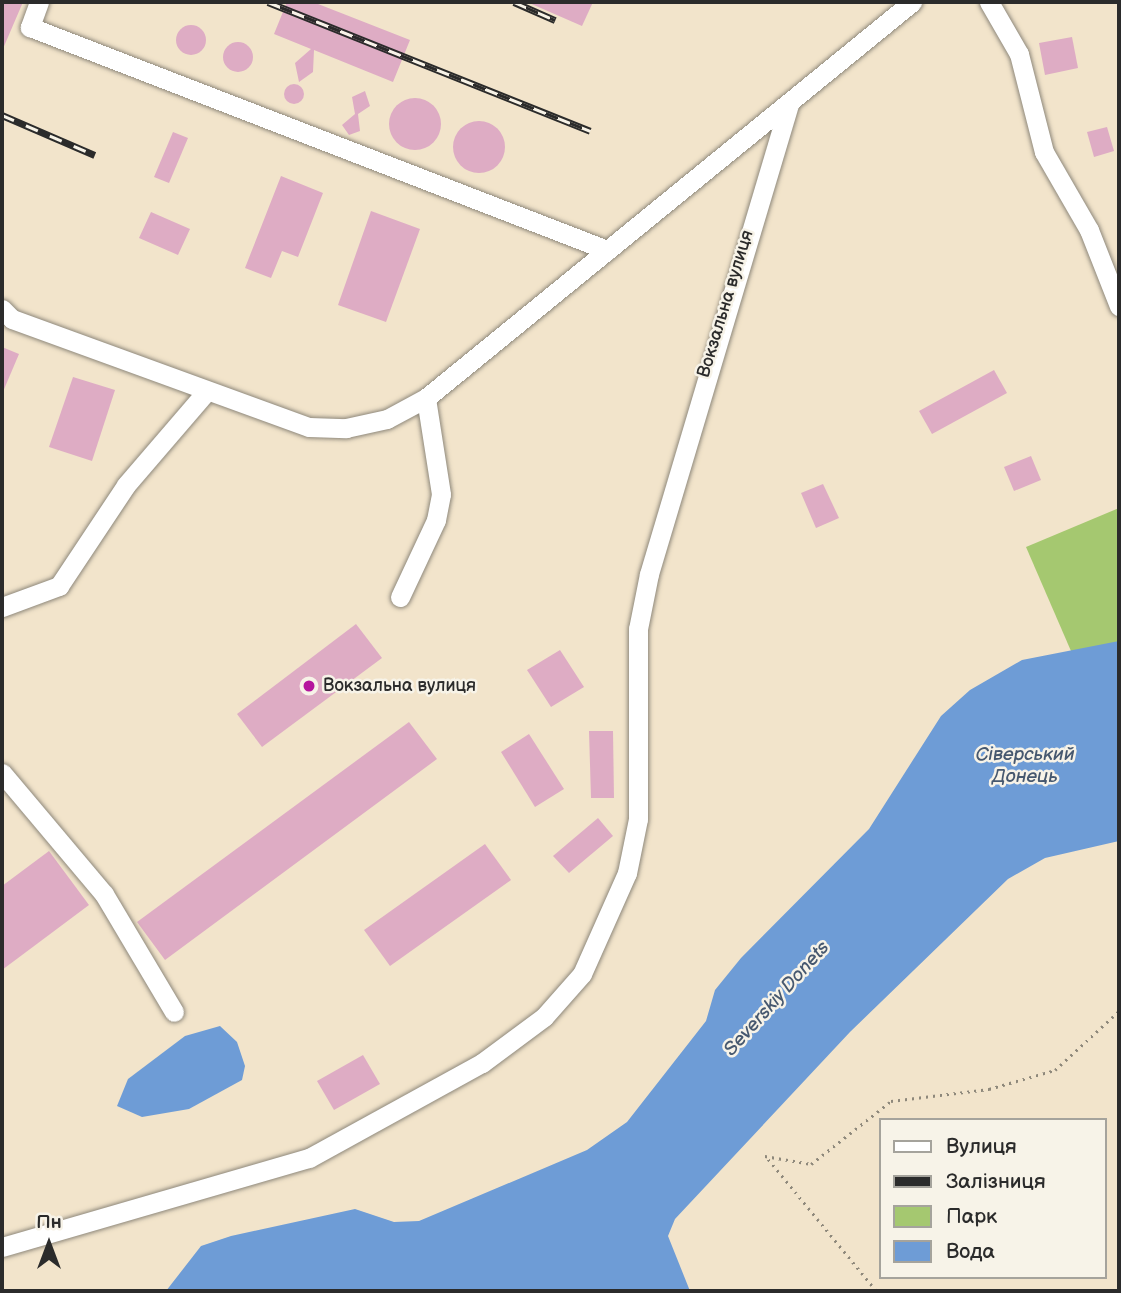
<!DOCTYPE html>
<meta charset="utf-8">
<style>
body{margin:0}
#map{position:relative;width:1121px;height:1293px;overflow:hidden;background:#f2e4cb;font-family:"Balsamiq Sans",sans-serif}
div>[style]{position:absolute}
.green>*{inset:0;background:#a5c870}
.water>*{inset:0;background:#6e9cd6}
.building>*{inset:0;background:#deacc4}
.round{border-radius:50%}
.path>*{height:2.5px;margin-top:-1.25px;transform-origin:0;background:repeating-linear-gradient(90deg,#8e887b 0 2px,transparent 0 7px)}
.roads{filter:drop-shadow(0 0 2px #8e887b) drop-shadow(0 0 2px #8e887b)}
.minor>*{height:19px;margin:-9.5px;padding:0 9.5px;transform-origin:9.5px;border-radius:9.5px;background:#fff}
.rail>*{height:7px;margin-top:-3.5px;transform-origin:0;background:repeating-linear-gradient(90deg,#f7f3e8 0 13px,#2b2b2b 0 26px);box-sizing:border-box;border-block:2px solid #2b2b2b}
.dots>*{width:19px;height:19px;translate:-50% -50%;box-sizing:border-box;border:4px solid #f7f3e8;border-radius:50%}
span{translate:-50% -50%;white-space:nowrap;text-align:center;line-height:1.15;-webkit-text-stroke:5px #f7f3e8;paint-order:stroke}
.street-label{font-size:18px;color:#2b2b2b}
.poi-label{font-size:18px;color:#2b2b2b}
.left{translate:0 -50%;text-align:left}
.water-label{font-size:19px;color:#46586f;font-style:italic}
.frame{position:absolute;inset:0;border:4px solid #2b2b2b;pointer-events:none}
.legend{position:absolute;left:879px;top:1118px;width:228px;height:161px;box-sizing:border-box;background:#f7f3e8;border:2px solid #a5a39c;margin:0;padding:9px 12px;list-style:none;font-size:21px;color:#2b2b2b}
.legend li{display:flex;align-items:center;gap:14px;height:35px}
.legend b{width:35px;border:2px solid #a5a39c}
.north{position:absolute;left:14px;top:1209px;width:70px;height:70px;-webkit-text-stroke:5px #f7f3e8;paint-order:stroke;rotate:0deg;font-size:19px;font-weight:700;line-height:28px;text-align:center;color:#2b2b2b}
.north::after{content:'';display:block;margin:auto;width:24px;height:32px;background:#2b2b2b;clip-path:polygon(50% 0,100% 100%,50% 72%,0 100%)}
</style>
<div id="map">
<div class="green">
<i style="clip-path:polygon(1119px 508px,1119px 762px,1026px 547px)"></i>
</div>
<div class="water">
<i style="clip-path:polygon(1119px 641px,1119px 841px,1045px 858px,1008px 879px,850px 1032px,675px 1219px,668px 1236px,690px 1291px,166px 1291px,201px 1246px,231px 1236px,355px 1209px,394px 1222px,419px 1221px,587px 1150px,627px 1122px,706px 1021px,715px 990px,741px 958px,869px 829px,941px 716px,970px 690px,1022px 660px)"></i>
<i style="clip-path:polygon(220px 1026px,237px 1042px,245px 1066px,242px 1080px,189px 1109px,142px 1117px,117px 1106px,128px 1079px,185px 1036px)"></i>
</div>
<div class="building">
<i style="clip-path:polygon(2px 2px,23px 2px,2px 51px)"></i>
<i style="clip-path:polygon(287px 2px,313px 2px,410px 40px,393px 82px,314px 50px,313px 72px,299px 82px,295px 63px,311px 49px,274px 34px)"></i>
<i style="clip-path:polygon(527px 2px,593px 2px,582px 26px)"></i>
<i class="round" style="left:176px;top:25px;width:30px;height:30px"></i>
<i style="clip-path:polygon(1072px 37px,1078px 68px,1045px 75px,1039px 43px)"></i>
<i class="round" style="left:223px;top:42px;width:30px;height:30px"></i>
<i class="round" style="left:284px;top:84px;width:20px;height:20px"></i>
<i style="clip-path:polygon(365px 91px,370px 106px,358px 114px,360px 131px,349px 135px,342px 125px,355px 114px,352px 97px)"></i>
<i class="round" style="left:389px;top:98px;width:52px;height:52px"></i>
<i class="round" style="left:453px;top:121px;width:52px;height:52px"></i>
<i style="clip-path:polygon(1107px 127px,1114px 151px,1094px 157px,1087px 132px)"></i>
<i style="clip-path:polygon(173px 132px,188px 138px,169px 183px,154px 177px)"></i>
<i style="clip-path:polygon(281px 176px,323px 193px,298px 257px,282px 251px,271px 278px,245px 268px)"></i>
<i style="clip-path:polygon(371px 211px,420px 229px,386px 322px,338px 305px)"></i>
<i style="clip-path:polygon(151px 212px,190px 229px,178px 255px,139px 238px)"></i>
<i style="clip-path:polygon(2px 347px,19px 354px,2px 394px)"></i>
<i style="clip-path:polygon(994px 370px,1007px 393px,932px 434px,919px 411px)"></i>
<i style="clip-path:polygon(73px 377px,115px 390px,92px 461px,49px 447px)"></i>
<i style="clip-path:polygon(1031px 456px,1041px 480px,1014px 491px,1004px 467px)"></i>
<i style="clip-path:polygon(823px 484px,839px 518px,816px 528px,801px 493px)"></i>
<i style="clip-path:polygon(356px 624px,382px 658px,262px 747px,237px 714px)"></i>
<i style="clip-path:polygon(560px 650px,584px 687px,551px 707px,527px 670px)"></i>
<i style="clip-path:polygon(409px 722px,437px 759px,165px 960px,137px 922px)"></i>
<i style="clip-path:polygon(589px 731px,613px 731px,614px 798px,591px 798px)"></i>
<i style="clip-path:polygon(529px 734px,564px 789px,535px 807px,501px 752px)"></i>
<i style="clip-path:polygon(598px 818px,613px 836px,569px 873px,553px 856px)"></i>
<i style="clip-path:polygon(485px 844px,511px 880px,390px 966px,364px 930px)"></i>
<i style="clip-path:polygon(49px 851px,89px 905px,2px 970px,2px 886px)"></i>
<i style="clip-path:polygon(363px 1055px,380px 1084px,334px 1110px,317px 1081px)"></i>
</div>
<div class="path">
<i style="left:876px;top:1291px;width:175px;rotate:-129.4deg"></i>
<i style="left:765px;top:1156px;width:47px;rotate:9.9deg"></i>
<i style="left:811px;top:1164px;width:102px;rotate:-38.2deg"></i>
<i style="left:891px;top:1101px;width:99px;rotate:-7deg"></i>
<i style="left:989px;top:1089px;width:69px;rotate:-16.1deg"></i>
<i style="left:1055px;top:1070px;width:87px;rotate:-42.7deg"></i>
</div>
<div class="roads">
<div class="minor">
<i style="left:39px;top:2px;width:27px;rotate:110deg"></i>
<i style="left:30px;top:27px;width:619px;rotate:21.13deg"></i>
<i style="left:989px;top:2px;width:60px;rotate:60deg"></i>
<i style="left:1019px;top:54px;width:101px;rotate:75.7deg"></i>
<i style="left:1044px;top:152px;width:90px;rotate:60deg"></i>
<i style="left:1089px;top:230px;width:82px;rotate:68.5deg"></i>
<i style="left:2px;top:309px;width:14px;rotate:45deg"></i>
<i style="left:12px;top:319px;width:316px;rotate:20deg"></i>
<i style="left:309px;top:427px;width:37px;rotate:2deg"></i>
<i style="left:346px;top:428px;width:42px;rotate:-12.4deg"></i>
<i style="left:387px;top:419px;width:44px;rotate:-28.3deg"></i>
<i style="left:426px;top:398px;width:627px;rotate:-39.17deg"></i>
<i style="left:400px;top:597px;width:85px;rotate:-64.9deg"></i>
<i style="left:436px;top:520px;width:26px;rotate:-79deg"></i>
<i style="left:441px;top:494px;width:97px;rotate:-98.9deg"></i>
<i style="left:2px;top:607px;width:61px;rotate:-20.2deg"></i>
<i style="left:59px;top:586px;width:121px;rotate:-56.4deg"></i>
<i style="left:126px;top:485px;width:121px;rotate:-49.3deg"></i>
<i style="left:2px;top:773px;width:158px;rotate:49.9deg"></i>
<i style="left:104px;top:894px;width:137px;rotate:59.3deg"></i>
<i style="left:2px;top:1247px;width:320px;rotate:-16.2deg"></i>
<i style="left:309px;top:1158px;width:197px;rotate:-28.8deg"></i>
<i style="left:482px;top:1063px;width:77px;rotate:-36.6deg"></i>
<i style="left:544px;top:1017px;width:57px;rotate:-48.5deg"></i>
<i style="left:582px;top:974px;width:111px;rotate:-66deg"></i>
<i style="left:627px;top:873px;width:55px;rotate:-78.5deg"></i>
<i style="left:638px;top:819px;width:190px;rotate:-90deg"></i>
<i style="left:638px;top:629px;width:56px;rotate:-78.7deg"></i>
<i style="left:649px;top:574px;width:489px;rotate:-73.4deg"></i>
</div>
</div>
<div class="rail">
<i style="left:268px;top:2px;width:347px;rotate:21.8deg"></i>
<i style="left:514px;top:2px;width:45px;rotate:23.7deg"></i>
<i style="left:2px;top:115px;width:101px;rotate:23.3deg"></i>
</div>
<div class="dots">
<i style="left:309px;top:686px;background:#b5179e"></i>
</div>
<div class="street-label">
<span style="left:726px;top:304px;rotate:-73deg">Вокзальна вулиця</span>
</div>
<div class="poi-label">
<span class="left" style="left:323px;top:686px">Вокзальна вулиця</span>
</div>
<div class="water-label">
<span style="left:1025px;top:766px">Сіверський<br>Донець</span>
<span style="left:777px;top:999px;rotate:-48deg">Severskiy Donets</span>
</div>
<div class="frame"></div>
<ul class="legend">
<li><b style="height:9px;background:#fff"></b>Вулиця</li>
<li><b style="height:9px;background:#2b2b2b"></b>Залізниця</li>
<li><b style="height:19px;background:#a5c870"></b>Парк</li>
<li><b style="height:19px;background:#6e9cd6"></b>Вода</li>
</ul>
<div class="north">Пн</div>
</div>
